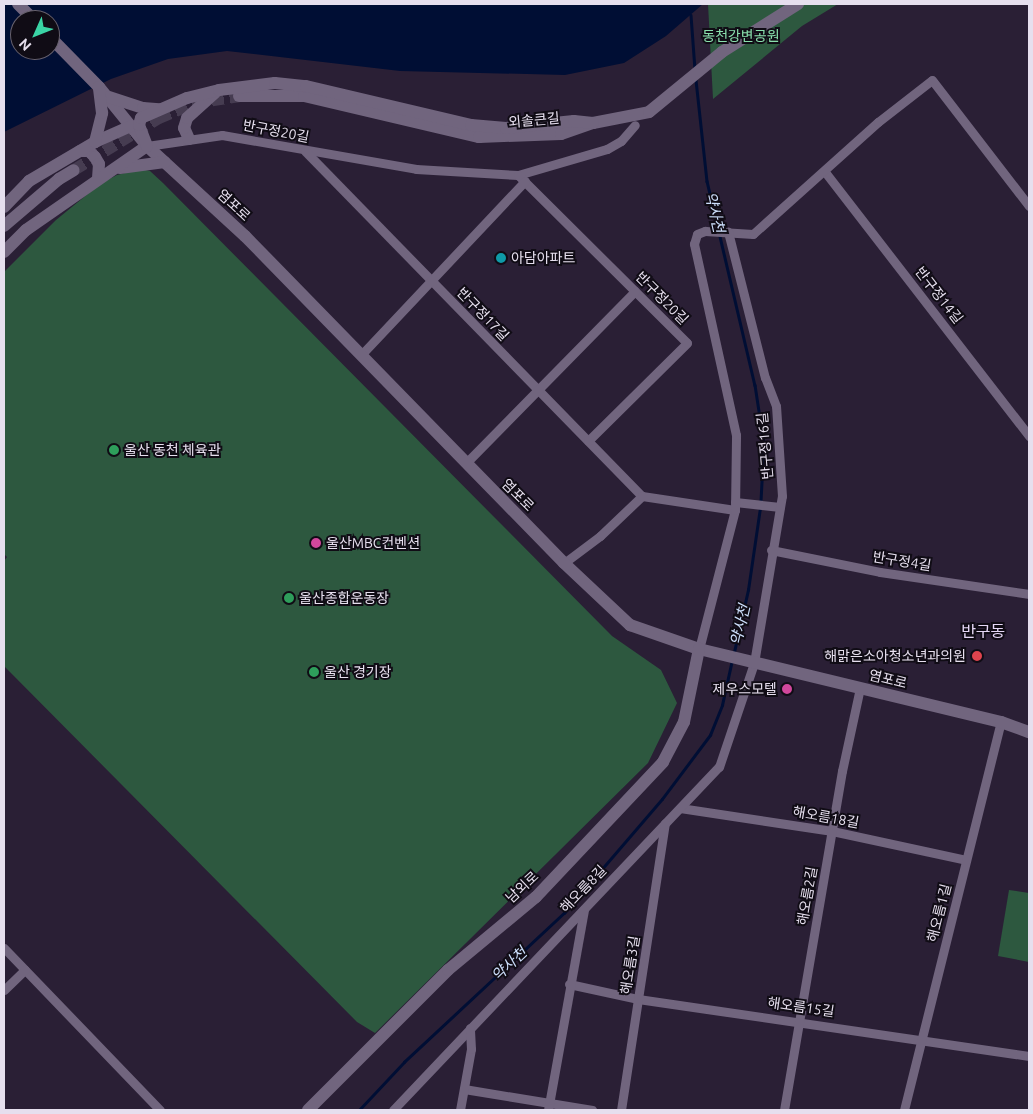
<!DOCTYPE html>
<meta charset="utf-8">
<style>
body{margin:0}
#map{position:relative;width:1033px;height:1114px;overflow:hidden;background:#2a1f35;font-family:Ubuntu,"Noto Sans KR",sans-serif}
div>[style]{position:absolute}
.green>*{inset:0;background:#2d583f}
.water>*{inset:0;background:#000e34}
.stream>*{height:2.5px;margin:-1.25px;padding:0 1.25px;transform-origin:1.25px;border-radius:1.25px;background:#000e34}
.secondary-tunnel>*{height:12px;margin-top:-6px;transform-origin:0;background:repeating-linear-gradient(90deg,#463c51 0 12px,transparent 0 18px)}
.street>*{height:9px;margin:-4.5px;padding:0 4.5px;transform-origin:4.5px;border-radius:4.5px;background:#71657e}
.secondary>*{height:12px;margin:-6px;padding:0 6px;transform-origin:6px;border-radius:6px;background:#71657e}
.dots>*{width:14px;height:14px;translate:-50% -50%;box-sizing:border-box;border:2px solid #100c15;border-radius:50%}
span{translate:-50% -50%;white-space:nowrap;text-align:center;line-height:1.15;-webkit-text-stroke:4px #100c15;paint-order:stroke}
.park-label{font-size:14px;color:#8ae0ad}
.street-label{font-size:14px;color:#e6dfee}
.poi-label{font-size:14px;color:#e6dfee}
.left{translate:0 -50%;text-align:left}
.right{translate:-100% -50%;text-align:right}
.water-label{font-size:15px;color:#cee0fd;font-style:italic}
.quarter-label{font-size:16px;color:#e5d7f5}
.frame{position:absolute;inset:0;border:5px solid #e6dfee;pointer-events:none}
.north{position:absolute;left:10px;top:10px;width:50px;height:50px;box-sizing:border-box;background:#100c15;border:1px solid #66606c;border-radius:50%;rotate:226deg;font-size:14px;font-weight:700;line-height:20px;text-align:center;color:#e6dfee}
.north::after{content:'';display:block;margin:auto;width:18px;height:22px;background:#3ad4a5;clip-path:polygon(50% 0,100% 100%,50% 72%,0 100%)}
</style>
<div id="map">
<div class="green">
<i style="clip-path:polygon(708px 4px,838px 4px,802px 26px,713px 99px)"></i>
<i style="clip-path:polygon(141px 169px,150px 171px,163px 183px,612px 636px,661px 670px,677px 703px,648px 763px,375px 1033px,357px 1022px,4px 666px,4px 561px,7px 557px,4px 554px,4px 272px,56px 220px,100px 184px,117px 175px)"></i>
<i style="clip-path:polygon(1009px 890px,1029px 893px,1029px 962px,998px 956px)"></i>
</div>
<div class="water">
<i style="clip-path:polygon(evenodd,4px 4px,703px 4px,666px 36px,624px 63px,565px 75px,400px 71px,227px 51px,168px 59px,111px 79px,4px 132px,4px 4px,20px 20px,50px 20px,50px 50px,20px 50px,20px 20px)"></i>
</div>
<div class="stream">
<i style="left:691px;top:15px;width:54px;rotate:85.8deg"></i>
<i style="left:696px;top:80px;width:102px;rotate:83.8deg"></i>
<i style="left:707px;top:181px;width:210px;rotate:76.8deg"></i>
<i style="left:755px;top:385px;width:60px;rotate:81.3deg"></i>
<i style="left:764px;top:444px;width:58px;rotate:93deg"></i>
<i style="left:734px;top:652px;width:64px;rotate:-77.3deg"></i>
<i style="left:748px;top:590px;width:83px;rotate:-81.7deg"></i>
<i style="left:359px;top:1110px;width:66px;rotate:-46.8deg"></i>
<i style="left:404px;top:1062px;width:219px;rotate:-43deg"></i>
<i style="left:564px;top:913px;width:150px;rotate:-49.3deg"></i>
<i style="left:662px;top:799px;width:80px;rotate:-53.1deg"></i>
<i style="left:710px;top:735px;width:32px;rotate:-68deg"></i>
<i style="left:722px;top:705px;width:46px;rotate:-77.5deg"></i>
</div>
<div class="secondary-tunnel">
<i style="left:74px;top:170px;width:100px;rotate:-31.5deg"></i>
<i style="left:159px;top:118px;width:38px;rotate:-23deg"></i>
<i style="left:194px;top:103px;width:46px;rotate:-8.8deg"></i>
</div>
<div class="street">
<i style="left:147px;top:146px;width:76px;rotate:-8.3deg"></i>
<i style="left:222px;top:135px;width:197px;rotate:9.9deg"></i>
<i style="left:416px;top:169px;width:102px;rotate:3.4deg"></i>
<i style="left:518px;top:175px;width:93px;rotate:-16.3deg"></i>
<i style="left:607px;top:149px;width:16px;rotate:-30deg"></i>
<i style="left:621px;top:141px;width:21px;rotate:-49deg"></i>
<i style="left:305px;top:151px;width:482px;rotate:45.7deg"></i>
<i style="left:825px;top:172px;width:334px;rotate:52.3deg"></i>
<i style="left:518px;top:175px;width:238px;rotate:44.8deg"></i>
<i style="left:687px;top:343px;width:139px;rotate:135.3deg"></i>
<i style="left:361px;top:355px;width:239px;rotate:-46.7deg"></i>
<i style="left:466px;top:463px;width:241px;rotate:-45.5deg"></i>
<i style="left:735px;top:502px;width:45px;rotate:6.3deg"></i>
<i style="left:771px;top:550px;width:111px;rotate:11.4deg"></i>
<i style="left:880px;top:572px;width:151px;rotate:8.4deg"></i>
<i style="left:564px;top:563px;width:45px;rotate:-36.9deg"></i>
<i style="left:600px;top:536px;width:58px;rotate:-43.6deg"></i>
<i style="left:642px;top:496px;width:94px;rotate:8.6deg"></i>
<i style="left:699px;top:649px;width:144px;rotate:-75.5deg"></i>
<i style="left:735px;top:510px;width:75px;rotate:-89.2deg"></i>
<i style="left:736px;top:435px;width:196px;rotate:-102.4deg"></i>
<i style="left:694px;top:244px;width:10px;rotate:-73deg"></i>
<i style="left:697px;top:234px;width:9px;rotate:-21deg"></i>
<i style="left:705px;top:231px;width:48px;rotate:3.6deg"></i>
<i style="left:753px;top:234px;width:168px;rotate:-41.9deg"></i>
<i style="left:878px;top:122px;width:68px;rotate:-37.9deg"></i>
<i style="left:932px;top:80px;width:159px;rotate:52.4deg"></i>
<i style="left:680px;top:808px;width:154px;rotate:8.6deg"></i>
<i style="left:832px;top:831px;width:137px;rotate:12.2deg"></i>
<i style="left:4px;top:948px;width:225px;rotate:46.1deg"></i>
<i style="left:569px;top:984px;width:71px;rotate:12.3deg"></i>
<i style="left:638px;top:999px;width:395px;rotate:8.3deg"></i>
<i style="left:4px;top:990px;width:29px;rotate:-44deg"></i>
<i style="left:464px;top:1089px;width:130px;rotate:9.3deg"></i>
<i style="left:393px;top:1110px;width:473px;rotate:-46.5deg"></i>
<i style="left:719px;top:767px;width:110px;rotate:-71.4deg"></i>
<i style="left:754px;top:663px;width:169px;rotate:-80.5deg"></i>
<i style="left:782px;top:496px;width:90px;rotate:-93.8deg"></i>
<i style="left:776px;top:406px;width:30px;rotate:-111deg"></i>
<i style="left:765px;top:378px;width:151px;rotate:-104.2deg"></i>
<i style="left:460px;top:1110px;width:62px;rotate:-79.8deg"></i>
<i style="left:471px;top:1049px;width:21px;rotate:-93deg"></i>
<i style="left:548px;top:1110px;width:204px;rotate:-79.8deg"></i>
<i style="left:621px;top:1110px;width:290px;rotate:-81.3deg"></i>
<i style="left:784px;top:1110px;width:344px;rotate:-80.3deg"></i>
<i style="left:842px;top:771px;width:85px;rotate:-77.8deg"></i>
<i style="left:904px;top:1110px;width:400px;rotate:-76deg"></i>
</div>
<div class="secondary">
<i style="left:18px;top:4px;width:23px;rotate:45deg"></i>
<i style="left:50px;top:37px;width:70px;rotate:45.6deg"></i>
<i style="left:99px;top:87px;width:76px;rotate:50.9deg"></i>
<i style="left:147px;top:146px;width:133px;rotate:42.6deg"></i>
<i style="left:245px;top:236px;width:457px;rotate:45.7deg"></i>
<i style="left:564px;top:563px;width:91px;rotate:43.2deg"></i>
<i style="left:630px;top:625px;width:73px;rotate:19.2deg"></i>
<i style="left:699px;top:649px;width:311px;rotate:13.6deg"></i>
<i style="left:1001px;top:722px;width:30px;rotate:20deg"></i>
<i style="left:239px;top:96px;width:65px"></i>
<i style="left:304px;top:96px;width:180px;rotate:13.2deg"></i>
<i style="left:479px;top:137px;width:82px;rotate:-2.1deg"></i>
<i style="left:561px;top:134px;width:34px;rotate:-19deg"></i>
<i style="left:593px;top:123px;width:57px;rotate:-11.1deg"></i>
<i style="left:649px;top:112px;width:94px;rotate:-39.4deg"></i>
<i style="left:722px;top:52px;width:90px;rotate:-32.3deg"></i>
<i style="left:109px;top:97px;width:36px;rotate:18deg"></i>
<i style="left:143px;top:108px;width:16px;rotate:4deg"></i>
<i style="left:189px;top:139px;width:12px;rotate:-114deg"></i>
<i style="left:184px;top:128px;width:10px;rotate:-73deg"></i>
<i style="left:187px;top:118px;width:38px;rotate:-42deg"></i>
<i style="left:95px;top:142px;width:39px;rotate:-24deg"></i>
<i style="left:80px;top:151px;width:9px"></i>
<i style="left:89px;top:151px;width:8px;rotate:45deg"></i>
<i style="left:95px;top:157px;width:8px;rotate:60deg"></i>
<i style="left:99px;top:164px;width:13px;rotate:94deg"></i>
<i style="left:120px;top:168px;width:45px;rotate:-7.6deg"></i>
<i style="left:4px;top:207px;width:36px;rotate:-46deg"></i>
<i style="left:29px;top:181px;width:77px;rotate:-30.6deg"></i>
<i style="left:95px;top:142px;width:30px;rotate:-76deg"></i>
<i style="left:102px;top:113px;width:26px;rotate:-97deg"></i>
<i style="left:4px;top:226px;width:72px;rotate:-40.5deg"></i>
<i style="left:59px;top:179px;width:17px;rotate:-31deg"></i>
<i style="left:4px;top:252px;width:31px;rotate:-45deg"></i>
<i style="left:26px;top:230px;width:147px;rotate:-34.8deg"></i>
<i style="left:147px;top:146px;width:22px;rotate:-111deg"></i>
<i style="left:139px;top:125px;width:7px;rotate:-74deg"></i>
<i style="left:141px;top:118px;width:50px;rotate:-23.5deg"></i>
<i style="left:187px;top:98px;width:33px;rotate:-14deg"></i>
<i style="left:219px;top:90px;width:56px;rotate:-7.1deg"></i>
<i style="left:275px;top:83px;width:31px;rotate:6deg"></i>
<i style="left:306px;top:86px;width:170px;rotate:13.3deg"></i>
<i style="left:471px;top:125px;width:35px;rotate:5deg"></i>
<i style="left:506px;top:128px;width:68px;rotate:-5.9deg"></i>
<i style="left:574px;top:121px;width:19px;rotate:6deg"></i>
<i style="left:308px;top:1110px;width:198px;rotate:-45deg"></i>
<i style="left:448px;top:970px;width:114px;rotate:-39.7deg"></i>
<i style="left:536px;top:897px;width:185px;rotate:-46.7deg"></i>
<i style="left:663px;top:762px;width:45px;rotate:-62.3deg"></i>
<i style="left:684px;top:722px;width:75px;rotate:-78.4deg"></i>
</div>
<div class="dots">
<i style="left:501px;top:258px;background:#0f9aa8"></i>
<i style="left:114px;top:450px;background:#2e9e5b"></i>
<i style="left:316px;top:543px;background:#d1479c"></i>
<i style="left:289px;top:598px;background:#2e9e5b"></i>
<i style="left:977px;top:656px;background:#e0444e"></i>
<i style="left:314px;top:672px;background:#2e9e5b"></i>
<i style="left:787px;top:689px;background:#d1479c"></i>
</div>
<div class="park-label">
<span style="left:741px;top:36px">동천강변공원</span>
</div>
<div class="street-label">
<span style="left:534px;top:120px;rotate:-5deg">외솔큰길</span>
<span style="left:276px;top:131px;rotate:11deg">반구정20길</span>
<span style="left:234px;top:205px;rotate:43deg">염포로</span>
<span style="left:939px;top:295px;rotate:52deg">반구정14길</span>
<span style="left:662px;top:298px;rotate:45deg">반구정20길</span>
<span style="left:483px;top:314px;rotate:46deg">반구정17길</span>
<span style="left:765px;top:446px;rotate:-95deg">반구정16길</span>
<span style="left:518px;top:495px;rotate:45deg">염포로</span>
<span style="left:902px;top:561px;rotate:9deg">반구정4길</span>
<span style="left:888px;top:679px;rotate:14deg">염포로</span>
<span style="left:826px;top:817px;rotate:10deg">해오름18길</span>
<span style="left:522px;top:887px;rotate:-43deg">남외로</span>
<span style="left:583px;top:889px;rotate:-46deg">해오름8길</span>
<span style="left:807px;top:896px;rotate:-80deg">해오름2길</span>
<span style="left:939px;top:913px;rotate:-76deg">해오름1길</span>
<span style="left:630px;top:965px;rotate:-81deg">해오름3길</span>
<span style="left:801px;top:1007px;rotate:8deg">해오름15길</span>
</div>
<div class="poi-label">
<span class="left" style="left:511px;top:258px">아담아파트</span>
<span class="left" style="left:124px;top:450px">울산 동천 체육관</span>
<span class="left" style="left:326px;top:543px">울산MBC컨벤션</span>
<span class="left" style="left:299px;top:598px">울산종합운동장</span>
<span class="right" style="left:966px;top:656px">해맑은소아청소년과의원</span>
<span class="left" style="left:324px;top:672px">울산 경기장</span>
<span class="right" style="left:777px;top:689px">제우스모텔</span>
</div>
<div class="water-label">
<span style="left:715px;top:212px;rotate:77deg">약사천</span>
<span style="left:740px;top:625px;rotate:-77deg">약사천</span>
<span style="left:509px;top:964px;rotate:-43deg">약사천</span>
</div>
<div class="quarter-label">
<span style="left:983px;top:631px">반구동</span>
</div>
<div class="frame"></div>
<div class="north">N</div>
</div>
